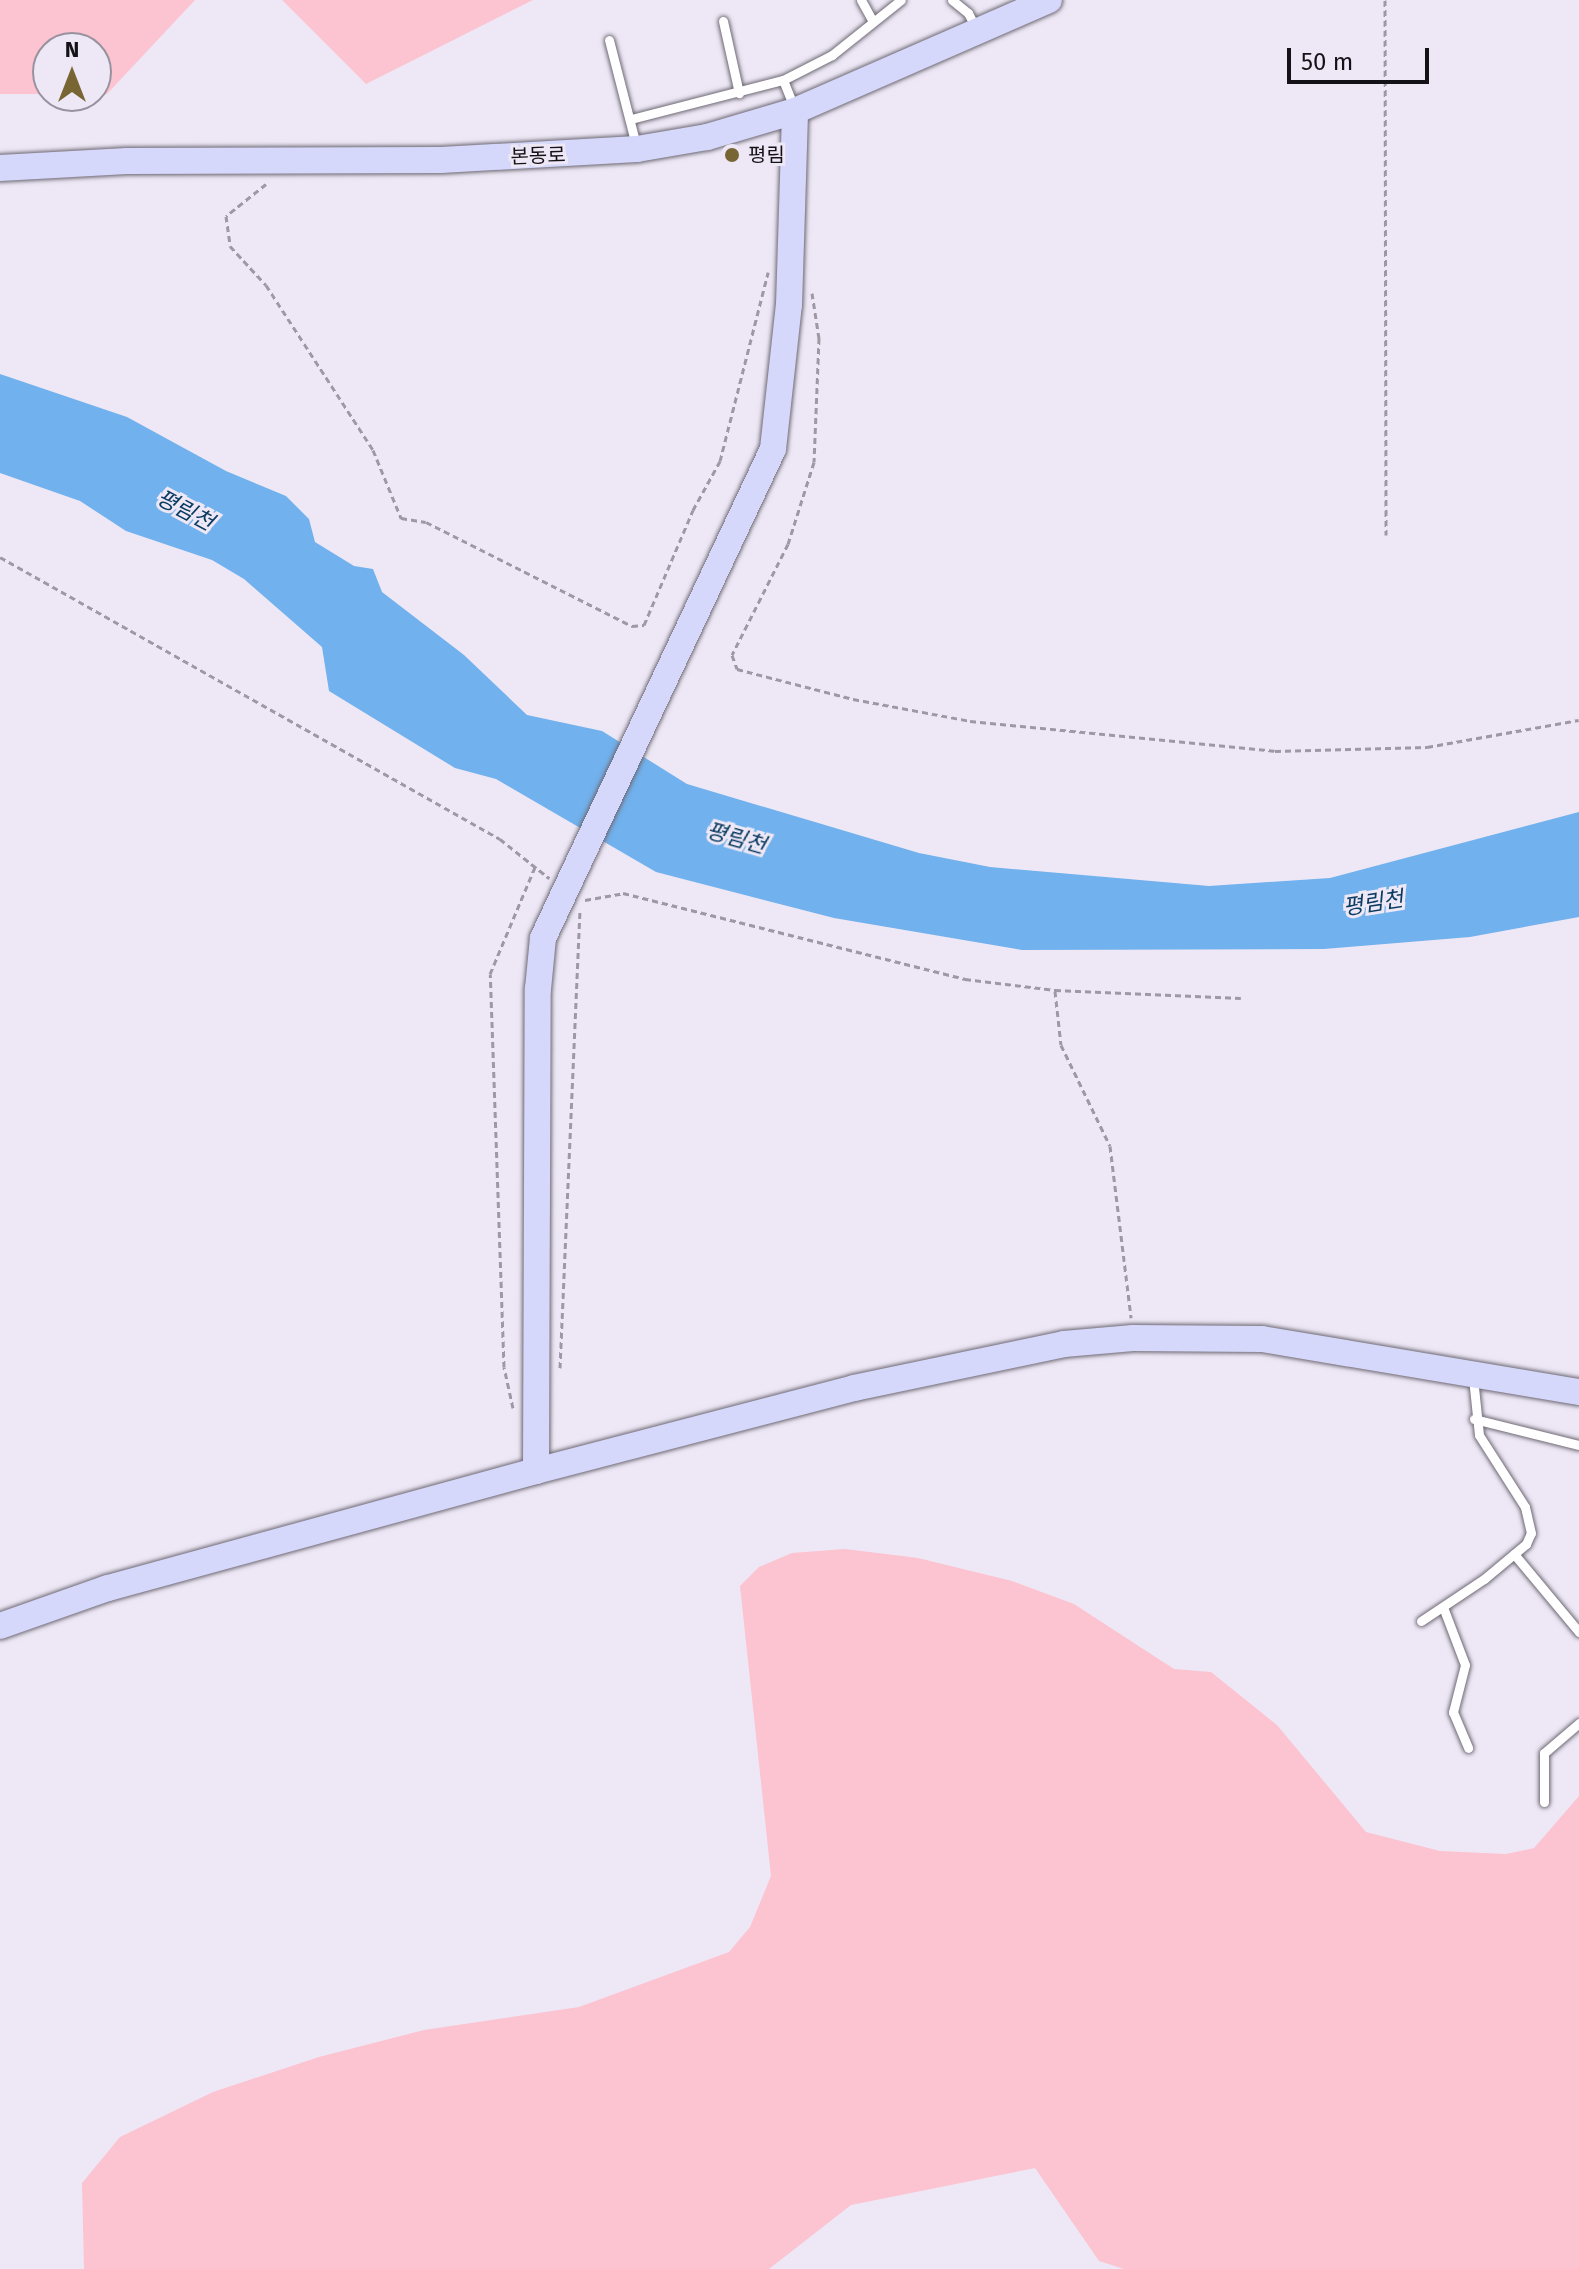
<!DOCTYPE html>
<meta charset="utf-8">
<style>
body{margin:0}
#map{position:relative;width:1579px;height:2269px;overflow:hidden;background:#eee8f6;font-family:"Fira Sans","Noto Sans KR",sans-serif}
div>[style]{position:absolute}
.green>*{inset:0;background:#fcc3d0}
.water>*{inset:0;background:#71b1ed}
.path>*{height:3px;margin-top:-1.5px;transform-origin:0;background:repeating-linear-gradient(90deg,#9d98a3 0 6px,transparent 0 10px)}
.roads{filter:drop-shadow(0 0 2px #6e6974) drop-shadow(0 0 2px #6e6974)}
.lane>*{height:9px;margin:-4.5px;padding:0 4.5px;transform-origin:4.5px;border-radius:4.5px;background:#fff}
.secondary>*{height:26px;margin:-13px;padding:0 13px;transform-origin:13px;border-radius:13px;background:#d5d8fa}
.dots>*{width:22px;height:22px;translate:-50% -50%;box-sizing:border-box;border:4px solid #eee8f6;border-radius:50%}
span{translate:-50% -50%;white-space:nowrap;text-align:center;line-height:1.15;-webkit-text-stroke:6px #eee8f6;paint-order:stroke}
.poi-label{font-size:20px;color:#141217}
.left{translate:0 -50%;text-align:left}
.street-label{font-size:20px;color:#141217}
.water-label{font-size:22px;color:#0a3b61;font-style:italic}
.north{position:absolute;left:32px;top:32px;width:80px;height:80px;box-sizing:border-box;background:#eee8f6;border:2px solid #97929d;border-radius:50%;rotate:0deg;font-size:22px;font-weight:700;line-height:32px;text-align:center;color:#141217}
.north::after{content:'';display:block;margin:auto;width:28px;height:36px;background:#776533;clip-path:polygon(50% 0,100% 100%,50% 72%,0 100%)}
.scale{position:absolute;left:1287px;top:48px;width:142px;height:36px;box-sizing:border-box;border:4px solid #141217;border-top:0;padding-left:10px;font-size:24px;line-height:28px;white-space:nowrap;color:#141217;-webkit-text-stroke:6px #eee8f6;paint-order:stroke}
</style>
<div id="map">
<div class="green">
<i style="clip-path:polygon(0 0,195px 0,107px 94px,96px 94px,96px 48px,48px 48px,48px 94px,0 94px)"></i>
<i style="clip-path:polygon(282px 0,533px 0,366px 84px)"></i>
<i style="clip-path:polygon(845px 1549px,918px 1558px,1012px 1581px,1074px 1604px,1174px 1669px,1211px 1672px,1277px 1725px,1366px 1832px,1440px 1851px,1506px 1854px,1534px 1848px,1579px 1796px,1579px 2269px,1124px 2269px,1099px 2261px,1035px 2168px,851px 2205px,769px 2269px,84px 2269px,82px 2183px,120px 2137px,213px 2092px,319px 2057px,424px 2030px,579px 2007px,729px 1952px,750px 1927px,771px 1876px,740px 1586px,759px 1567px,792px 1553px)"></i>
</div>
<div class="water">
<i style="clip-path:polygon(0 374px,127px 417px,226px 471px,286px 496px,309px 519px,315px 542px,354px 566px,373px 569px,382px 592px,464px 655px,527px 715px,602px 731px,687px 784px,919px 853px,990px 867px,1209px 886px,1330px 878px,1579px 812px,1579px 917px,1470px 937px,1324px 949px,1022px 950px,834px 918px,656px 872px,496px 779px,455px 768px,329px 691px,322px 647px,244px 579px,212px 560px,126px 531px,80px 501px,0 473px)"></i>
</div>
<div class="path">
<i style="left:1385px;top:0;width:535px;rotate:89.89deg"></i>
<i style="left:266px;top:184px;width:51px;rotate:141.3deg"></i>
<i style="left:226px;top:216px;width:30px;rotate:82deg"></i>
<i style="left:230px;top:246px;width:53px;rotate:47.3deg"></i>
<i style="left:266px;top:285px;width:197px;rotate:57deg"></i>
<i style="left:373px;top:450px;width:74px;rotate:67.6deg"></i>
<i style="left:401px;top:518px;width:25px;rotate:9deg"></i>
<i style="left:426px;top:522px;width:231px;rotate:26.8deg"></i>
<i style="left:632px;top:626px;width:12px;rotate:-5deg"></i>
<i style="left:644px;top:625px;width:125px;rotate:-66.9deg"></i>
<i style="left:693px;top:510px;width:56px;rotate:-61.1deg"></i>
<i style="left:720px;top:461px;width:195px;rotate:-75.7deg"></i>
<i style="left:812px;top:293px;width:46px;rotate:81.2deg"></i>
<i style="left:819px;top:338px;width:124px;rotate:92.3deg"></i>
<i style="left:814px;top:462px;width:86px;rotate:107.6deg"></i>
<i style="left:788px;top:544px;width:124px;rotate:116.8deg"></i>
<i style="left:732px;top:655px;width:15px;rotate:70deg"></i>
<i style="left:737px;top:669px;width:120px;rotate:14.5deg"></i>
<i style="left:853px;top:699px;width:119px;rotate:10.6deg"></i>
<i style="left:970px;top:721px;width:306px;rotate:5.6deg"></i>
<i style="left:1275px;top:751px;width:152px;rotate:-1.5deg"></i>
<i style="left:1427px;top:747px;width:154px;rotate:-10.1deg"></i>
<i style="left:0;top:557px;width:574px;rotate:29.42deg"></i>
<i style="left:500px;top:839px;width:63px;rotate:38.5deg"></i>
<i style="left:585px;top:900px;width:39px;rotate:-10deg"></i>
<i style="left:623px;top:893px;width:353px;rotate:14.1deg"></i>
<i style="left:965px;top:979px;width:91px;rotate:7deg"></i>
<i style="left:1055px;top:990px;width:186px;rotate:2.5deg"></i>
<i style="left:1055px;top:991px;width:54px;rotate:83.7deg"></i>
<i style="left:1061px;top:1045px;width:112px;rotate:64.1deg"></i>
<i style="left:1110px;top:1146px;width:173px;rotate:83deg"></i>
<i style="left:560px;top:1368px;width:456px;rotate:-87.5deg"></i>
<i style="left:513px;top:1408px;width:42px;rotate:-102.4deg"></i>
<i style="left:504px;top:1367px;width:393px;rotate:-92deg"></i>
<i style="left:490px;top:974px;width:116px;rotate:-67.2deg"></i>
</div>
<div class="roads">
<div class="lane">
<i style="left:861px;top:0;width:23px;rotate:61deg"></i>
<i style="left:952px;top:0;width:21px;rotate:39deg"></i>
<i style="left:968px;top:13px;width:19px;rotate:62deg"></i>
<i style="left:723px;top:21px;width:74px;rotate:77.5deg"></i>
<i style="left:609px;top:40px;width:108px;rotate:75.6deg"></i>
<i style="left:783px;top:80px;width:29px;rotate:68deg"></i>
<i style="left:631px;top:119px;width:157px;rotate:-14.4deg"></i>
<i style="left:783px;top:80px;width:55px;rotate:-27deg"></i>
<i style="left:832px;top:55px;width:88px;rotate:-38.6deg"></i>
<i style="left:1474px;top:1419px;width:108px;rotate:13.9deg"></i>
<i style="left:1514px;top:1554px;width:102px;rotate:50.2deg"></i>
<i style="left:1443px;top:1607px;width:62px;rotate:69.2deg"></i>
<i style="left:1465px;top:1665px;width:49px;rotate:104.3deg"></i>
<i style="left:1453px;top:1712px;width:39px;rotate:67deg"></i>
<i style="left:1421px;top:1621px;width:76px;rotate:-33.7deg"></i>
<i style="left:1484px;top:1579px;width:55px;rotate:-39.8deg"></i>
<i style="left:1526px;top:1544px;width:12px;rotate:-66deg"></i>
<i style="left:1531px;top:1533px;width:27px;rotate:-103deg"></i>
<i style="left:1525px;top:1507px;width:85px;rotate:-122.6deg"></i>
<i style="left:1479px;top:1435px;width:57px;rotate:-96deg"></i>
<i style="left:1544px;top:1802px;width:49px;rotate:-90deg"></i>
<i style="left:1544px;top:1753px;width:46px;rotate:-40.6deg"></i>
</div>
<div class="secondary">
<i style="left:0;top:168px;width:127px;rotate:-3.2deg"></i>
<i style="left:127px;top:161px;width:314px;rotate:-0.2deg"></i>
<i style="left:441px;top:160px;width:196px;rotate:-3.2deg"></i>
<i style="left:637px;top:149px;width:71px;rotate:-9.7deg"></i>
<i style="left:707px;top:137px;width:92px;rotate:-16.5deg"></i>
<i style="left:795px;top:111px;width:277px;rotate:-23.6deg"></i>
<i style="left:536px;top:1471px;width:482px;rotate:-89.8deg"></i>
<i style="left:538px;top:989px;width:51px;rotate:-84.4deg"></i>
<i style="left:543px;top:938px;width:540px;rotate:-64.81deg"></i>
<i style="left:773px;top:449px;width:145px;rotate:-83.7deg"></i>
<i style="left:789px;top:305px;width:194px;rotate:-88.2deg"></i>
<i style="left:0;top:1626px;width:114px;rotate:-19.4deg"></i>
<i style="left:108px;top:1588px;width:444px;rotate:-15.3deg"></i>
<i style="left:536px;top:1471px;width:329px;rotate:-14.6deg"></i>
<i style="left:854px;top:1388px;width:215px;rotate:-11.8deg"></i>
<i style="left:1064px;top:1344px;width:69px;rotate:-5deg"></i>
<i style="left:1133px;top:1338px;width:129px;rotate:0.4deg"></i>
<i style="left:1262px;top:1339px;width:321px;rotate:9.5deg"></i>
</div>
</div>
<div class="dots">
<i style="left:732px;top:155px;background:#776533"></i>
</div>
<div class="poi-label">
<span class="left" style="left:748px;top:155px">평림</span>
</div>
<div class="street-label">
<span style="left:538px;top:156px;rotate:-2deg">본동로</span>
</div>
<div class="water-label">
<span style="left:185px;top:510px;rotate:28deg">평림천</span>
<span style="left:736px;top:838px;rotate:16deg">평림천</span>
<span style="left:1373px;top:903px;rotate:-9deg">평림천</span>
</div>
<div class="north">N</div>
<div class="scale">50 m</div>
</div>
